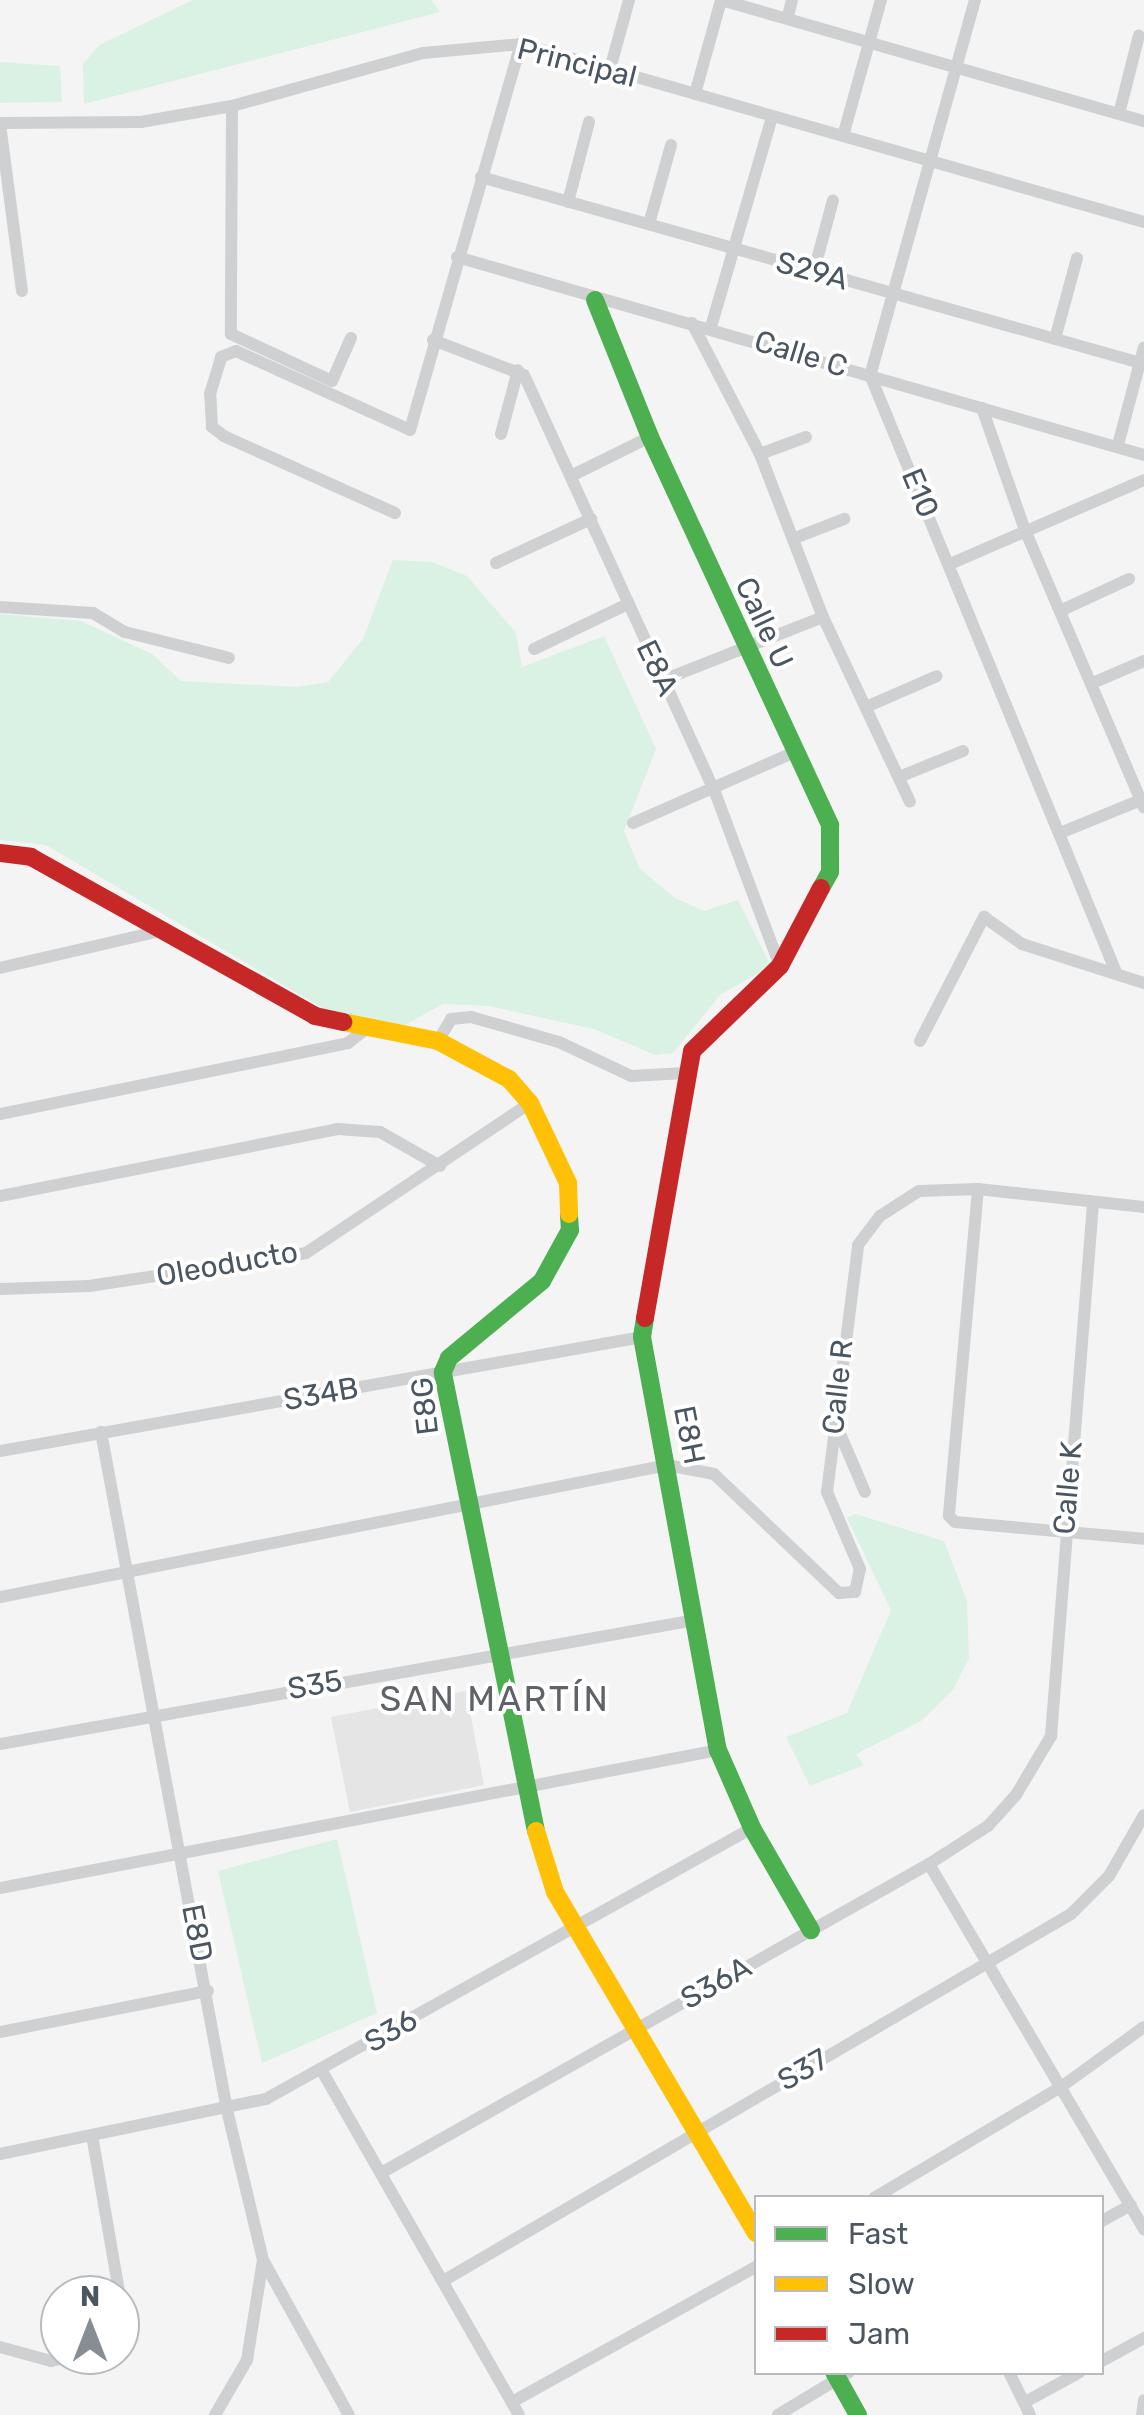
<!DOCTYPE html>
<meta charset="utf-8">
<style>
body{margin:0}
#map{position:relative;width:1144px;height:2415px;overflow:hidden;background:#f4f4f4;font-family:Rubik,sans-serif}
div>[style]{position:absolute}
.education>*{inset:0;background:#e6e5e6}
.green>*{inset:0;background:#d9f2e3}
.street>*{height:12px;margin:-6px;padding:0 6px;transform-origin:6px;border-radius:6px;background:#ced0d2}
.fast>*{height:18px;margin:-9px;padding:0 9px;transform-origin:9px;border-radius:9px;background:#4caf50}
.slow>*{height:18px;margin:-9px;padding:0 9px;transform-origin:9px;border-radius:9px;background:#ffc107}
.jam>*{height:18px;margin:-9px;padding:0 9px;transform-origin:9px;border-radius:9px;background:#c62828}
span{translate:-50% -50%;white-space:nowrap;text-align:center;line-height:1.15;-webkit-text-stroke:8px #fff;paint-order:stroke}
.street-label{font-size:30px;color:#4a5661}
.quarter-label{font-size:35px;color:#5f6368;letter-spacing:2.5px}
.legend{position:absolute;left:754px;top:2195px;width:350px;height:180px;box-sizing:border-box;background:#fff;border:2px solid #b7bbc0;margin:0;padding:12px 18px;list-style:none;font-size:30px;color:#4a5661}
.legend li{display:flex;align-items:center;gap:20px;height:50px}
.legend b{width:50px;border:2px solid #b7bbc0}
.north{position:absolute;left:40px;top:2275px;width:100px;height:100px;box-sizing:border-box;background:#fff;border:2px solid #b7bbc0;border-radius:50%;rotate:0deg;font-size:28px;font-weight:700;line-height:40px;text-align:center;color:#4a5661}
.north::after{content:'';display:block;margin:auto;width:35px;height:45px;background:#868d94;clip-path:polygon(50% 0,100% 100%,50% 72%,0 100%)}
</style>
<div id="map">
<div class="education">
<i style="clip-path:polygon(466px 1691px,484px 1785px,350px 1812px,331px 1717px)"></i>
</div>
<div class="green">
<i style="clip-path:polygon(193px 0,431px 0,440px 12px,84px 104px,83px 64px,99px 45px)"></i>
<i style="clip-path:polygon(0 62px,60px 66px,62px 102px,0 103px)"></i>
<i style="clip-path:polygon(393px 560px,432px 562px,467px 576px,516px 633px,522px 667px,604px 636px,656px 749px,624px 831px,640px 869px,675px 898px,704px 911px,738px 900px,771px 966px,720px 995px,673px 1053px,655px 1055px,594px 1029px,488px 1006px,443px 1004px,405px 1025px,324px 1009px,46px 845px,0 840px,0 614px,81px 621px,152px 654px,181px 681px,296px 687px,328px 682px,363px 639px)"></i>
<i style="clip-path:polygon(855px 1514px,944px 1541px,967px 1601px,969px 1658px,953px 1690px,921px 1721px,856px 1754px,864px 1765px,810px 1786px,786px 1737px,847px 1713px,891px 1610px,847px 1518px)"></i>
<i style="clip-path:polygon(337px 1839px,377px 2013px,262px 2063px,218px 1871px)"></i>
</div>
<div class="street">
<i style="left:721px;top:0;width:440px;rotate:16deg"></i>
<i style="left:975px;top:0;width:389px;rotate:105.6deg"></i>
<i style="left:870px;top:375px;width:646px;rotate:67.61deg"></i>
<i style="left:788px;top:16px;width:16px;rotate:-76deg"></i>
<i style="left:610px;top:69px;width:72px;rotate:-74.6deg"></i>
<i style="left:695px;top:94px;width:98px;rotate:-74.5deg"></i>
<i style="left:232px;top:106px;width:228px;rotate:90.3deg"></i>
<i style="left:231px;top:334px;width:111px;rotate:25deg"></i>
<i style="left:332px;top:381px;width:47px;rotate:-66.2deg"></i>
<i style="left:1119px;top:114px;width:81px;rotate:-75.8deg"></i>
<i style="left:843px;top:136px;width:141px;rotate:-74.4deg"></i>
<i style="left:481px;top:177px;width:689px;rotate:15.75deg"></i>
<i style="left:568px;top:202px;width:83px;rotate:-75.3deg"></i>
<i style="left:649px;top:224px;width:82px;rotate:-74.4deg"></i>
<i style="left:457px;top:257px;width:715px;rotate:16.08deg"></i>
<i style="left:814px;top:271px;width:73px;rotate:-75deg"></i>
<i style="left:22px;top:291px;width:169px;rotate:-97.5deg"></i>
<i style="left:0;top:123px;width:141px;rotate:-0.4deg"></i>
<i style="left:141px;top:122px;width:92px;rotate:-10deg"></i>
<i style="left:232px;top:106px;width:198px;rotate:-15.5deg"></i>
<i style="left:423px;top:53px;width:98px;rotate:-5.2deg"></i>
<i style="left:521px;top:44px;width:648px;rotate:15.95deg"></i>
<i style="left:692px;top:323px;width:148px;rotate:62.6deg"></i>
<i style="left:760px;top:454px;width:175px;rotate:68.9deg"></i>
<i style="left:823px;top:617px;width:204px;rotate:64.8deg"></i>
<i style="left:711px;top:327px;width:219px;rotate:-73.8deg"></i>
<i style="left:1055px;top:339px;width:84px;rotate:-74.8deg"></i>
<i style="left:433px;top:340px;width:97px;rotate:21deg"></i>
<i style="left:524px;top:375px;width:453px;rotate:65.4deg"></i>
<i style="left:713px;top:787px;width:191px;rotate:69.5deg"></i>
<i style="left:982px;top:408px;width:129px;rotate:70.6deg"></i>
<i style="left:1025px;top:530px;width:302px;rotate:66.8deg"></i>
<i style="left:501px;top:434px;width:66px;rotate:-75.1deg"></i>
<i style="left:1118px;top:445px;width:101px;rotate:-75.1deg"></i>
<i style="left:760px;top:454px;width:49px;rotate:-20.3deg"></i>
<i style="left:573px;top:475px;width:86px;rotate:-26.3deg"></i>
<i style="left:395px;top:513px;width:188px;rotate:-155.8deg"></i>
<i style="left:224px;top:436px;width:15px;rotate:-143deg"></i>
<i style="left:212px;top:427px;width:33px;rotate:-93deg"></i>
<i style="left:210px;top:394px;width:39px;rotate:-73deg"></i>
<i style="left:221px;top:357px;width:16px;rotate:-22deg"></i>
<i style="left:236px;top:351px;width:191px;rotate:24.4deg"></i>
<i style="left:410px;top:430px;width:402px;rotate:-74deg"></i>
<i style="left:795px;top:538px;width:53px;rotate:-21.2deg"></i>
<i style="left:496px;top:563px;width:105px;rotate:-24.9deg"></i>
<i style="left:950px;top:564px;width:211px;rotate:-23.4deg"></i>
<i style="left:0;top:607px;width:93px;rotate:3.7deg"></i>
<i style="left:93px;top:613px;width:37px;rotate:31deg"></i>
<i style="left:125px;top:632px;width:107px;rotate:14deg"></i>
<i style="left:1062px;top:610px;width:74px;rotate:-24.8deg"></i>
<i style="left:534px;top:649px;width:102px;rotate:-25.6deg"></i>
<i style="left:663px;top:680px;width:172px;rotate:-21.5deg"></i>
<i style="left:1095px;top:682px;width:53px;rotate:-23.2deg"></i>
<i style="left:866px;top:707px;width:77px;rotate:-23.6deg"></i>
<i style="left:899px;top:777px;width:69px;rotate:-22.1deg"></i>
<i style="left:633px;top:823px;width:177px;rotate:-23.7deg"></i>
<i style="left:1060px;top:833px;width:87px;rotate:-22.2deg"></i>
<i style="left:0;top:968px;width:169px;rotate:-13deg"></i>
<i style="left:438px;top:1041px;width:26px;rotate:-59deg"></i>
<i style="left:451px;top:1019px;width:20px;rotate:-6deg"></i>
<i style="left:471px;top:1017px;width:91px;rotate:15.9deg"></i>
<i style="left:559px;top:1042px;width:80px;rotate:25.3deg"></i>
<i style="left:631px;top:1076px;width:54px;rotate:-3.2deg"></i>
<i style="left:920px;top:1041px;width:140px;rotate:-62.7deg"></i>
<i style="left:984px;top:917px;width:47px;rotate:35.4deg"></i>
<i style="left:1022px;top:944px;width:128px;rotate:17.7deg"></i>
<i style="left:0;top:1114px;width:355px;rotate:-11.5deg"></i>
<i style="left:348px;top:1043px;width:23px;rotate:-38deg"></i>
<i style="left:978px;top:1189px;width:328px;rotate:95.1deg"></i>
<i style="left:949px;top:1516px;width:8px;rotate:45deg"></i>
<i style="left:955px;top:1522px;width:190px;rotate:5.1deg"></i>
<i style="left:0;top:1196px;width:344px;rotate:-11.2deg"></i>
<i style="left:337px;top:1129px;width:43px;rotate:4deg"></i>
<i style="left:380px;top:1132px;width:69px;rotate:29.5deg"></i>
<i style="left:0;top:1289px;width:89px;rotate:-1.9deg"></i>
<i style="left:89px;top:1286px;width:219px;rotate:-8.6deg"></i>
<i style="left:306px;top:1253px;width:270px;rotate:-33.8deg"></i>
<i style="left:835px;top:1422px;width:76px;rotate:66.8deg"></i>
<i style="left:101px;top:1432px;width:690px;rotate:79.47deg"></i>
<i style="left:227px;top:2110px;width:154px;rotate:76.5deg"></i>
<i style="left:263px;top:2260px;width:177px;rotate:61deg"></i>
<i style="left:0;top:1451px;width:652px;rotate:-10.07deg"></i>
<i style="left:0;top:1597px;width:680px;rotate:-11.19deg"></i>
<i style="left:667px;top:1465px;width:48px;rotate:10.8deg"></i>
<i style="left:714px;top:1474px;width:173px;rotate:43.6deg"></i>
<i style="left:839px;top:1593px;width:16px;rotate:-4deg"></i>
<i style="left:855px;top:1592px;width:24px;rotate:-78deg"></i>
<i style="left:860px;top:1569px;width:84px;rotate:-113.2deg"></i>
<i style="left:827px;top:1492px;width:249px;rotate:-82.8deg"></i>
<i style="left:858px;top:1245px;width:36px;rotate:-53deg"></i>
<i style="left:880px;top:1216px;width:46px;rotate:-32.7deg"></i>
<i style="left:919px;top:1191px;width:59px;rotate:-1.9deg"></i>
<i style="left:978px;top:1189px;width:167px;rotate:6.2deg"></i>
<i style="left:0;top:1744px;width:701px;rotate:-10.11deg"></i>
<i style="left:929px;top:1864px;width:424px;rotate:59.5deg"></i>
<i style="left:0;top:1888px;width:731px;rotate:-10.88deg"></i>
<i style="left:0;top:2032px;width:212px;rotate:-11.2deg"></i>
<i style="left:322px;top:2071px;width:396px;rotate:60.2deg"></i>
<i style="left:92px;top:2135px;width:164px;rotate:80.2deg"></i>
<i style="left:0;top:2154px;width:272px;rotate:-11.7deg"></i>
<i style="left:266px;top:2099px;width:556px;rotate:-29.14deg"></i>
<i style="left:381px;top:2173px;width:629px;rotate:-29.42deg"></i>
<i style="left:929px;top:1864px;width:70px;rotate:-32.8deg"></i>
<i style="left:988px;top:1826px;width:42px;rotate:-47.9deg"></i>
<i style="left:1016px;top:1795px;width:69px;rotate:-59.3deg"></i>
<i style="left:1051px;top:1736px;width:535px;rotate:-85.49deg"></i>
<i style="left:874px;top:2198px;width:217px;rotate:-30.7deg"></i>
<i style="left:1061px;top:2087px;width:102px;rotate:-35.9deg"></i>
<i style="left:1102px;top:2221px;width:33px;rotate:-29deg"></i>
<i style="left:443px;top:2281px;width:727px;rotate:-30.3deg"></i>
<i style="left:1071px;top:1914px;width:54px;rotate:-45deg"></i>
<i style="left:1109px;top:1876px;width:70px;rotate:-60.2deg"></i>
<i style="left:0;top:2347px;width:53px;rotate:15.4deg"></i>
<i style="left:51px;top:2361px;width:28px;rotate:-13deg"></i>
<i style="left:1102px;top:2361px;width:48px;rotate:-28.7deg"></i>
<i style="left:1009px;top:2372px;width:48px;rotate:64deg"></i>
<i style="left:1027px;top:2401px;width:60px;rotate:-28.7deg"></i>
<i style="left:512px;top:2402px;width:279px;rotate:-29deg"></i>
<i style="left:215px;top:2415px;width:64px;rotate:-59.8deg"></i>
<i style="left:247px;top:2360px;width:101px;rotate:-80.9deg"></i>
<i style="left:778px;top:2415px;width:83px;rotate:-31.2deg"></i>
<i style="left:1142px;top:2415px;width:15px;rotate:-82deg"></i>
</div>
<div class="fast">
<i style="left:595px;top:300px;width:148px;rotate:68.1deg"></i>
<i style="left:650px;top:437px;width:428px;rotate:65.1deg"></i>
<i style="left:830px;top:825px;width:47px;rotate:90deg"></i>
<i style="left:830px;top:872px;width:18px;rotate:119deg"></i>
<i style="left:645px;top:1318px;width:19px;rotate:99deg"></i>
<i style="left:642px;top:1337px;width:420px;rotate:79.6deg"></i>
<i style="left:718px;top:1750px;width:85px;rotate:66.4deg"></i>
<i style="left:752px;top:1828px;width:118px;rotate:60deg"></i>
<i style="left:536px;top:1831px;width:468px;rotate:-101.5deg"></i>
<i style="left:443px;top:1372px;width:15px;rotate:-67deg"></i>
<i style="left:449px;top:1358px;width:121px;rotate:-39.6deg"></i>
<i style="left:542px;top:1281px;width:58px;rotate:-61.2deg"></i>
<i style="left:570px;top:1230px;width:16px;rotate:-94deg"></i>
<i style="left:834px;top:2372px;width:49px;rotate:60.8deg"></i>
</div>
<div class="slow">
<i style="left:343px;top:1022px;width:97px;rotate:11.3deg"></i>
<i style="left:438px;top:1041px;width:81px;rotate:28.2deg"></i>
<i style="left:509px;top:1079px;width:32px;rotate:49deg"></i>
<i style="left:530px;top:1103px;width:89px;rotate:64.6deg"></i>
<i style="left:568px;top:1183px;width:31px;rotate:88deg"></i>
<i style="left:536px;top:1831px;width:64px;rotate:72.7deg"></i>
<i style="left:555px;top:1892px;width:396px;rotate:59.5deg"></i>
</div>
<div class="jam">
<i style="left:0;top:853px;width:31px;rotate:7deg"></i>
<i style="left:31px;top:857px;width:325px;rotate:29.2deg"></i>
<i style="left:315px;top:1016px;width:29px;rotate:12deg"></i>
<i style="left:645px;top:1318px;width:271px;rotate:-80deg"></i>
<i style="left:692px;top:1051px;width:122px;rotate:-44deg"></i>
<i style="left:780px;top:966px;width:88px;rotate:-62.3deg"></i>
</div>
<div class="street-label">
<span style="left:577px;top:63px;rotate:14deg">Principal</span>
<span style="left:812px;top:271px;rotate:15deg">S29A</span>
<span style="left:801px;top:354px;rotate:17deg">Calle C</span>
<span style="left:920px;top:493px;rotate:67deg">E10</span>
<span style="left:764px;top:623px;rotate:65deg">Calle U</span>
<span style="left:657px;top:668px;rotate:64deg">E8A</span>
<span style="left:227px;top:1264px;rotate:-10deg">Oleoducto</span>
<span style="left:838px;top:1387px;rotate:-84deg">Calle R</span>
<span style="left:321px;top:1394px;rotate:-10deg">S34B</span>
<span style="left:425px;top:1406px;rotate:-97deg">E8G</span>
<span style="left:689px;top:1435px;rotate:79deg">E8H</span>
<span style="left:1068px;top:1488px;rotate:-85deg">Calle K</span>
<span style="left:315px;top:1685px;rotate:-10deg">S35</span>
<span style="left:197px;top:1933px;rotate:79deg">E8D</span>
<span style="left:716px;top:1983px;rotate:-29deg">S36A</span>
<span style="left:391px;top:2031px;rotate:-30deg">S36</span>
<span style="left:803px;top:2070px;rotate:-30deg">S37</span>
</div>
<div class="quarter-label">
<span style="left:495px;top:1699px">SAN MARTÍN</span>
</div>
<ul class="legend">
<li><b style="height:12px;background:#4caf50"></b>Fast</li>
<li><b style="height:12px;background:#ffc107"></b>Slow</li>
<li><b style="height:12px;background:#c62828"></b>Jam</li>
</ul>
<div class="north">N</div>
</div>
